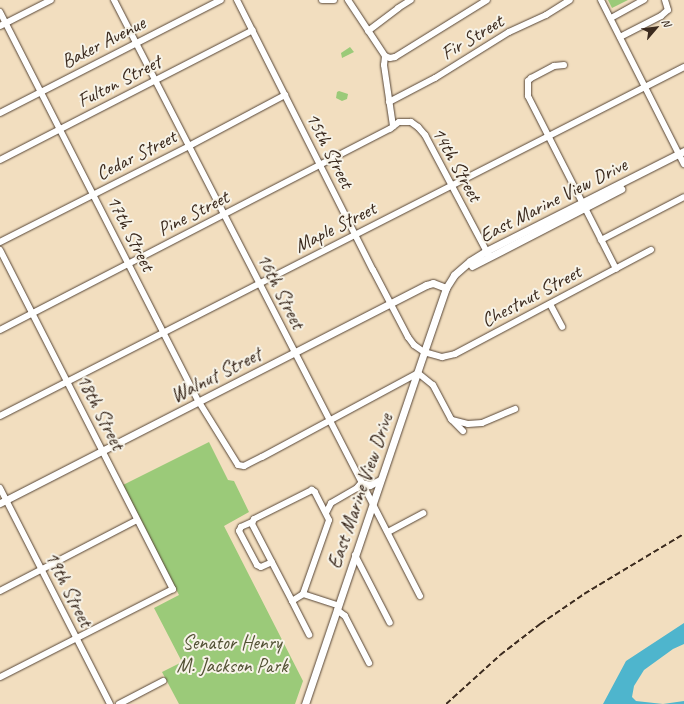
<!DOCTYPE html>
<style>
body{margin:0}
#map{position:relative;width:684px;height:704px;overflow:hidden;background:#f2debf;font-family:Caveat,sans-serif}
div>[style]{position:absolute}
.green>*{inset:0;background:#9bca79}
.water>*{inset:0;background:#4eb5cd}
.roads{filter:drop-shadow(0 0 1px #564536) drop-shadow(0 0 1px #564536)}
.minor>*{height:6px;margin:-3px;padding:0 3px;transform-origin:3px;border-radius:3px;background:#fff}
.major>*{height:7px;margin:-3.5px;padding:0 3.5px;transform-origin:3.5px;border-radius:3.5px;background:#fff}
.rail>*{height:1.5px;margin-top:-0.75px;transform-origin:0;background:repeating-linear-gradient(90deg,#3b2a1e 0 6px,transparent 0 9px)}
span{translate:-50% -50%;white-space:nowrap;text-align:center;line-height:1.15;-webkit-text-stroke:4px #f7f3e8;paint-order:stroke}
.street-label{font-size:20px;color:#3b2a1e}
.park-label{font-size:20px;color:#535235}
.north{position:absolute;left:636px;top:8px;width:40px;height:40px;-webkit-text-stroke:3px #f7f3e8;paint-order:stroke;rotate:62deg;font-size:11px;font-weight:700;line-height:16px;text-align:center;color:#3b2a1e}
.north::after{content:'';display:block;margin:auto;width:14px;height:18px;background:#3b2a1e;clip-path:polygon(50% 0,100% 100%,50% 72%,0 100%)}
</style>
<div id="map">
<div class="green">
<i style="clip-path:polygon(608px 0,628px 0,612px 8px)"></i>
<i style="clip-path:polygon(350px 47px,354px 52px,342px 58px,341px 53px)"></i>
<i style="clip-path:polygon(339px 91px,348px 94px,347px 99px,342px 101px,336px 98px,337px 92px)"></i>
<i style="clip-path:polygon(209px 442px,228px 480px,234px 481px,249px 512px,224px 526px,303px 681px,295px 704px,179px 704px,162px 672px,182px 662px,154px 608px,179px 595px,123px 485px)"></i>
</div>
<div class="water">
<i style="clip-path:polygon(684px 623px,684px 644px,673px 649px,644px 670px,634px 686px,632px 697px,636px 701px,663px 704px,684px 701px,684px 704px,603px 704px,626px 661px)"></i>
</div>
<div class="roads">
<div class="minor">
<i style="left:114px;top:0;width:670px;rotate:62.82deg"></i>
<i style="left:237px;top:0;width:302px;rotate:63.3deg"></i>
<i style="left:373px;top:270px;width:76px;rotate:62.4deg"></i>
<i style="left:408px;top:337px;width:10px;rotate:53deg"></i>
<i style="left:414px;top:345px;width:12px;rotate:35deg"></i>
<i style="left:424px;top:352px;width:19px;rotate:16deg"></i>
<i style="left:442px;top:357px;width:13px;rotate:-13deg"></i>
<i style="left:455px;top:354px;width:222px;rotate:-28deg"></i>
<i style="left:322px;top:0;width:12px"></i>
<i style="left:348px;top:0;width:67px;rotate:56.5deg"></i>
<i style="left:385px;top:56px;width:9px;rotate:96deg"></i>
<i style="left:384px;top:65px;width:62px;rotate:81.6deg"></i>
<i style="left:601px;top:0;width:184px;rotate:63.2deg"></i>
<i style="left:0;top:12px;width:438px;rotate:63deg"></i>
<i style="left:199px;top:402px;width:74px;rotate:58.2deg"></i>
<i style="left:238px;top:465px;width:6px;rotate:9deg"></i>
<i style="left:244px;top:466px;width:20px;rotate:-27deg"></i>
<i style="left:262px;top:457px;width:177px;rotate:-28.3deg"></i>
<i style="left:418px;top:373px;width:19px;rotate:39deg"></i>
<i style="left:433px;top:385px;width:38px;rotate:62deg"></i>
<i style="left:451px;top:419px;width:17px;rotate:45deg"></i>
<i style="left:611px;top:18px;width:38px;rotate:-29deg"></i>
<i style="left:0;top:26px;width:57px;rotate:-27deg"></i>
<i style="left:368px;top:31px;width:38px;rotate:-37deg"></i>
<i style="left:398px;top:8px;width:15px;rotate:-32deg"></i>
<i style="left:620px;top:37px;width:46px;rotate:-27.1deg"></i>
<i style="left:661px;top:16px;width:9px;rotate:-41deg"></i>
<i style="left:668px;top:10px;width:10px;rotate:-107deg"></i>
<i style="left:385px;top:56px;width:5px;rotate:22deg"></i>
<i style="left:390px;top:58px;width:5px;rotate:-11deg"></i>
<i style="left:395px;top:57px;width:108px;rotate:-31.8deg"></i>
<i style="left:564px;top:65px;width:10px;rotate:174deg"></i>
<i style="left:554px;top:66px;width:26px;rotate:152deg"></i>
<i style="left:531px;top:78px;width:4px;rotate:135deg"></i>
<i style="left:528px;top:81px;width:15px;rotate:90deg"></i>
<i style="left:528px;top:96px;width:194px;rotate:63deg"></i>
<i style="left:389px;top:102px;width:52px;rotate:-27.6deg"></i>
<i style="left:435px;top:78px;width:87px;rotate:-31.9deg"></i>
<i style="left:509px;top:32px;width:41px;rotate:-24.7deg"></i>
<i style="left:546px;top:15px;width:28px;rotate:-32deg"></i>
<i style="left:0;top:113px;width:248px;rotate:-27.1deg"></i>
<i style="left:0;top:160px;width:284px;rotate:-27.2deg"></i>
<i style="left:601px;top:240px;width:93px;rotate:-27.4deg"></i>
<i style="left:0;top:242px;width:212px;rotate:-26.9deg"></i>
<i style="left:189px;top:146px;width:109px;rotate:-28deg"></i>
<i style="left:0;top:250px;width:381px;rotate:63deg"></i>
<i style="left:173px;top:589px;width:194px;rotate:153deg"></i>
<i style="left:550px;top:304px;width:26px;rotate:62deg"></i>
<i style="left:0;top:330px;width:439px;rotate:-27.3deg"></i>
<i style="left:390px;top:129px;width:11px;rotate:-38deg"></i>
<i style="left:399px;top:122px;width:12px"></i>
<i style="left:411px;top:122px;width:9px;rotate:36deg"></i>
<i style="left:418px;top:127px;width:11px;rotate:49deg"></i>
<i style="left:425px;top:135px;width:135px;rotate:62.1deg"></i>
<i style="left:0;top:416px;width:768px;rotate:-27.03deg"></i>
<i style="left:452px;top:420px;width:16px;rotate:14deg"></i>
<i style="left:468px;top:424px;width:14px;rotate:-4deg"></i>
<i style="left:482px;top:423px;width:36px;rotate:-23deg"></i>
<i style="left:0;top:488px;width:242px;rotate:63deg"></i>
<i style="left:326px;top:513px;width:11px;rotate:-63deg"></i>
<i style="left:331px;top:503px;width:30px;rotate:-30deg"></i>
<i style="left:357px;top:488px;width:6px;rotate:-51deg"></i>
<i style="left:252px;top:522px;width:12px;rotate:156deg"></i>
<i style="left:241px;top:527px;width:4px;rotate:117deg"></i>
<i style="left:239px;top:531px;width:38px;rotate:62deg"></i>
<i style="left:257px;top:565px;width:4px;rotate:27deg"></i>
<i style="left:261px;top:567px;width:12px;rotate:-24deg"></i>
<i style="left:388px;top:532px;width:40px;rotate:-28deg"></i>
<i style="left:355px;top:555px;width:76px;rotate:62.8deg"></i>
<i style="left:0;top:591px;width:154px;rotate:-27.4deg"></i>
<i style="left:303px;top:594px;width:78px;rotate:-70.6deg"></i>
<i style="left:329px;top:520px;width:31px;rotate:-117deg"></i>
<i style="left:315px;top:492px;width:4px;rotate:-146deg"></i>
<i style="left:312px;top:490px;width:65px;rotate:153.4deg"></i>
<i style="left:254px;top:519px;width:5px;rotate:112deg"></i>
<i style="left:252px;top:524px;width:87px;rotate:62.5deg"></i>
<i style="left:292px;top:601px;width:13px;rotate:-32deg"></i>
<i style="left:303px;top:594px;width:38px;rotate:18deg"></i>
<i style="left:292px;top:601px;width:38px;rotate:63deg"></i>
<i style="left:337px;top:610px;width:10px;rotate:37deg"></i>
<i style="left:345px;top:616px;width:53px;rotate:62.9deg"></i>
<i style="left:119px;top:704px;width:50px;rotate:-27.6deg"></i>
</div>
<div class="major">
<i style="left:472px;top:266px;width:168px;rotate:-27.3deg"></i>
<i style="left:361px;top:483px;width:9px;rotate:13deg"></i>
<i style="left:370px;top:485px;width:11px;rotate:-27deg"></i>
<i style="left:0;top:503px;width:479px;rotate:-27.1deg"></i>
<i style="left:426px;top:285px;width:7px;rotate:-16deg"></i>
<i style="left:433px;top:283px;width:14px;rotate:21deg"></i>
<i style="left:305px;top:704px;width:372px;rotate:-71.3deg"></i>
<i style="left:424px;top:352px;width:68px;rotate:-71deg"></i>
<i style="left:446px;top:288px;width:15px;rotate:-58deg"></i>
<i style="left:454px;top:275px;width:21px;rotate:-41deg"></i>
<i style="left:470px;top:261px;width:19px;rotate:-32deg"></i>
<i style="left:486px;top:251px;width:222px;rotate:-26.8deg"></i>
</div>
</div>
<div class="rail">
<i style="left:446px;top:704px;width:73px;rotate:-42.2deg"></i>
<i style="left:500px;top:655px;width:51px;rotate:-37.8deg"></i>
<i style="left:540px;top:624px;width:53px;rotate:-34.3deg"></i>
<i style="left:584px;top:594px;width:117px;rotate:-31deg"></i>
</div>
<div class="street-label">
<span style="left:472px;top:37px;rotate:-31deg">Fir Street</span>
<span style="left:103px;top:42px;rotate:-27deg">Baker Avenue</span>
<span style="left:119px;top:81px;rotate:-27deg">Fulton Street</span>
<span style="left:330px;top:150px;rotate:63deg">15th Street</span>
<span style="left:136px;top:155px;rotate:-27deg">Cedar Street</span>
<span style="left:457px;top:164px;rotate:61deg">14th Street</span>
<span style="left:553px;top:200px;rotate:-27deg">East Marine View Drive</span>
<span style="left:193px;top:213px;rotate:-27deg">Pine Street</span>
<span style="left:335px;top:227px;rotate:-27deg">Maple Street</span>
<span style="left:131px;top:233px;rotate:63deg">17th Street</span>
<span style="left:281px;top:291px;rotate:63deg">16th Street</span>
<span style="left:531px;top:296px;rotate:-28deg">Chestnut Street</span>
<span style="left:216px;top:375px;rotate:-27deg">Walnut Street</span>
<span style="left:101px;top:412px;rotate:63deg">18th Street</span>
<span style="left:360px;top:491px;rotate:-71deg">East Marine View Drive</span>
<span style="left:69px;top:589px;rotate:63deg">19th Street</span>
</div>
<div class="park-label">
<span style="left:232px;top:654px">Senator Henry<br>M. Jackson Park</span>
</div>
<div class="north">N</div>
</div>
